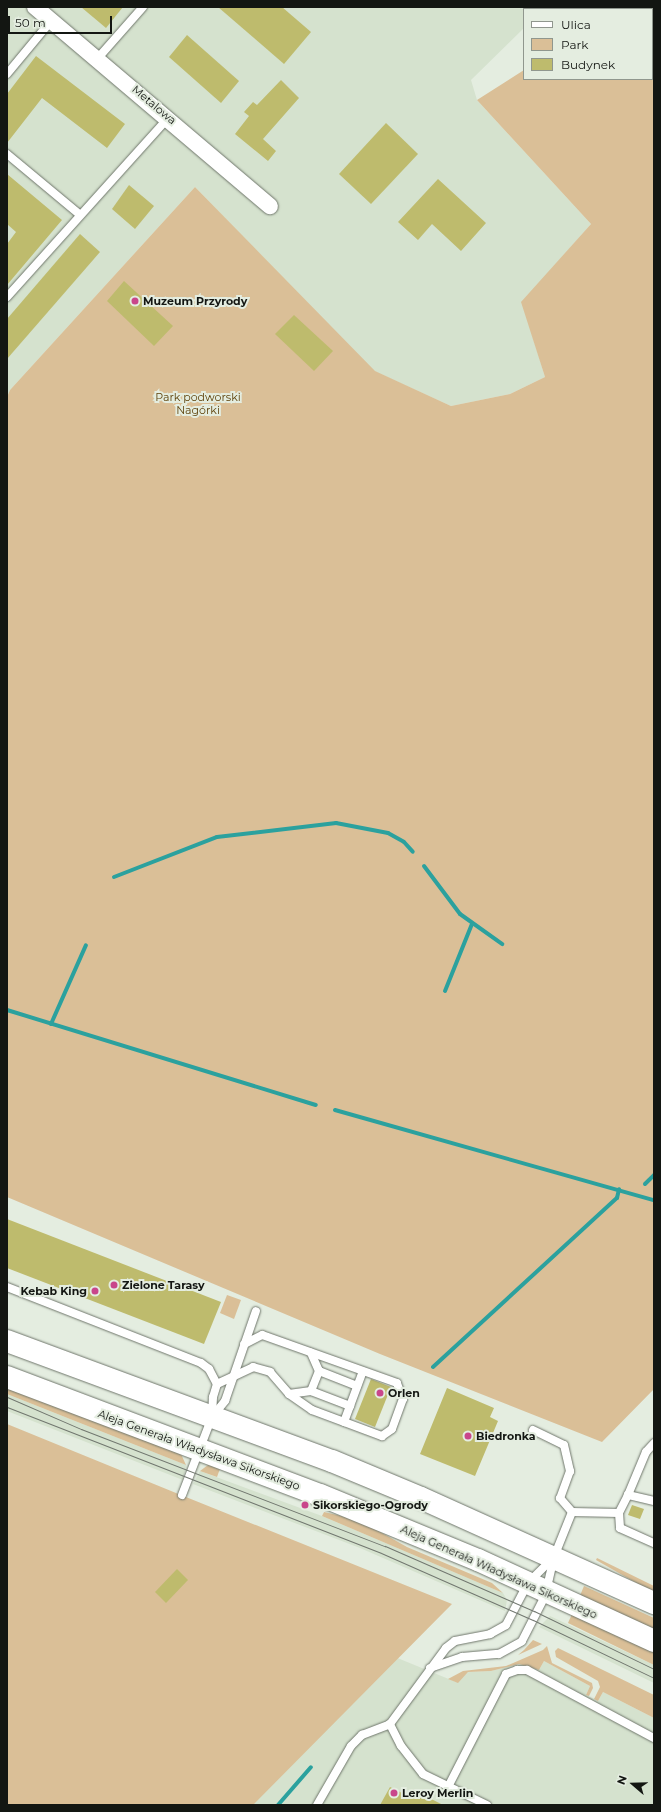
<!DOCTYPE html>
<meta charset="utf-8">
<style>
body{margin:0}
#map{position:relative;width:661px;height:1812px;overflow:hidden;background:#e4ede0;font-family:Montserrat,sans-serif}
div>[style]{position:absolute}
.built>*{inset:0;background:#d5e2ce}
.green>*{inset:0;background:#dabf97}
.stream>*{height:4px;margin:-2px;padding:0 2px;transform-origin:2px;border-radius:2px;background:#2ba19e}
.building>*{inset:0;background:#bebb6d}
.roads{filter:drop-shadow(0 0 1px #6f766b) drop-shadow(0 0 1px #6f766b)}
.service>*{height:8px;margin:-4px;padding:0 4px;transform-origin:4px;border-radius:4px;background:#fff}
.minor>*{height:16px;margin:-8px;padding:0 8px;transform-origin:8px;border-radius:8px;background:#fff}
.secondary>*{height:22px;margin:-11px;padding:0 11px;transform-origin:11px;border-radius:11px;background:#fff}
.tram>*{height:1px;margin:-0.5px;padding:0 0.5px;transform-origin:0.5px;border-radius:0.5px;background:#71776f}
.dots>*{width:11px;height:11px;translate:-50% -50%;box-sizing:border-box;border:2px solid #e4ede0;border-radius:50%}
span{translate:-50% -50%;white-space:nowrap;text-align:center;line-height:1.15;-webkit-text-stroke:4px #e4ede0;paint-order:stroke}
.street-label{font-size:11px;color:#131612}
.poi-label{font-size:11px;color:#131612;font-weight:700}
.left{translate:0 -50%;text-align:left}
.right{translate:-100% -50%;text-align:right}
.park-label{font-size:11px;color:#5d4008}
.frame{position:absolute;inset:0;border:8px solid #131612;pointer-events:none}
.legend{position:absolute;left:523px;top:8px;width:130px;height:72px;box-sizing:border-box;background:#e4ede0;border:1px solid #90978e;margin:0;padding:5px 7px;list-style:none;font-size:12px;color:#131612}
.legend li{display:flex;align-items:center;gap:8px;height:20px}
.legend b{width:20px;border:1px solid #90978e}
.north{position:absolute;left:613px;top:1764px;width:40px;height:40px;-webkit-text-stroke:3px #e4ede0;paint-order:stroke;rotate:290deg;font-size:11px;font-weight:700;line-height:16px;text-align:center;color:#131612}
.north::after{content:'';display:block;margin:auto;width:14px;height:18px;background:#131612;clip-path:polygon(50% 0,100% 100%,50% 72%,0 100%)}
.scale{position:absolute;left:8px;top:16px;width:104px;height:18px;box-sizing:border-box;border:2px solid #131612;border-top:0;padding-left:5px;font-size:12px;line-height:14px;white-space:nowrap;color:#131612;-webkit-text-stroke:3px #e4ede0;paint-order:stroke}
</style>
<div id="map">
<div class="built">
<i style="clip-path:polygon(7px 7px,545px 7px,524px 9px,524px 28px,471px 80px,477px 100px,591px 224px,522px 302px,545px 377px,510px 394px,451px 406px,374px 371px,195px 187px,10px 390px,7px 397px)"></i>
<i style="clip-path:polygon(7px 1394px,186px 1465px,183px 1480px,7px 1411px)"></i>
<i style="clip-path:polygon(200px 1471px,322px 1516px,503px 1593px,507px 1600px,505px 1611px,360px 1548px,193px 1484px)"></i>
<i style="clip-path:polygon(550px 1616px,654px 1665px,654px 1683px,539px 1627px)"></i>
<i style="clip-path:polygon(395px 1657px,456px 1682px,468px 1672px,491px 1671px,514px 1665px,524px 1664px,539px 1670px,544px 1661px,590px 1686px,586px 1695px,598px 1701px,603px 1692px,654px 1718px,654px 1805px,251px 1805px)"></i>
</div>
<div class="green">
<i style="clip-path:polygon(575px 7px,654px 7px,654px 1389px,602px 1442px,380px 1354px,7px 1197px,7px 397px,10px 390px,195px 187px,375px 371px,451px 406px,510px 394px,545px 377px,521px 302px,591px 224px,477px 100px,524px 70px,524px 79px,652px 79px,652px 9px,574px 9px)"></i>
<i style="clip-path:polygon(227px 1295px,241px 1300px,234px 1319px,220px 1313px)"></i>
<i style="clip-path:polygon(7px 1387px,181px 1454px,186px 1465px,7px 1394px)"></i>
<i style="clip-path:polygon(7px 1424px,176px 1493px,452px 1604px,253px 1805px,7px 1805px)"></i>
<i style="clip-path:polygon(208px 1465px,221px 1466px,217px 1477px,200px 1471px)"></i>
<i style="clip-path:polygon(324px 1512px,359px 1520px,407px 1547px,492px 1583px,503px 1593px,322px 1516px)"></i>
<i style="clip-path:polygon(597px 1558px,654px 1586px,654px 1593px,596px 1560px)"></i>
<i style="clip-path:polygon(584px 1586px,654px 1618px,654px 1629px,579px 1598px)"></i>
<i style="clip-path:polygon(572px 1614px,654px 1651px,654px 1665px,568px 1623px)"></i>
<i style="clip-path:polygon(533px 1640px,542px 1644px,518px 1655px,524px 1650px)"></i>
<i style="clip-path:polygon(547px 1646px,552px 1663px,592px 1683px,593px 1688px,589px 1696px,586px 1695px,590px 1686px,544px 1661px,539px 1670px,519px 1664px,491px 1671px,468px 1672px,458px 1683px,448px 1679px,463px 1671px,506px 1666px,543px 1650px)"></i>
<i style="clip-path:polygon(558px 1648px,654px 1695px,654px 1718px,603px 1692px,598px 1701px,594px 1699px,600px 1687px,598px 1681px,556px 1657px,555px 1651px)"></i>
</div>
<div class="stream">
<i style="left:424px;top:866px;width:60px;rotate:53.1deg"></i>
<i style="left:460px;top:914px;width:52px;rotate:35.5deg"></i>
<i style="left:114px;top:877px;width:110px;rotate:-21.2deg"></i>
<i style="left:217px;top:837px;width:120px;rotate:-6.7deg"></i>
<i style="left:336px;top:823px;width:53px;rotate:10.9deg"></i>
<i style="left:388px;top:833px;width:18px;rotate:29deg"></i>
<i style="left:404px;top:842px;width:13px;rotate:48deg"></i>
<i style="left:445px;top:991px;width:72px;rotate:-68.1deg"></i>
<i style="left:7px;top:1010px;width:323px;rotate:17.1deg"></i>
<i style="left:51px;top:1024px;width:86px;rotate:-66.1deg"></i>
<i style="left:335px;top:1110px;width:331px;rotate:15.8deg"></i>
<i style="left:645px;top:1184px;width:13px;rotate:-45deg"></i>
<i style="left:433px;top:1367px;width:250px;rotate:-42.6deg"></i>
<i style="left:617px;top:1198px;width:9px;rotate:-77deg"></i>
<i style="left:278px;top:1805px;width:50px;rotate:-49deg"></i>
</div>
<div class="building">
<i style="clip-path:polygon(81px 7px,123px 7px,106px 28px)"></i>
<i style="clip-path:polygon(218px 7px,282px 7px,311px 32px,284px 64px)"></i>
<i style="clip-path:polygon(187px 35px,239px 81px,221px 103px,169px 57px)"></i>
<i style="clip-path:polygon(36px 56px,125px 124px,107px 148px,42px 98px,7px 143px,7px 94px)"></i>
<i style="clip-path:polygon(281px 80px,299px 98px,263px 139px,276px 151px,268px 161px,235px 134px,249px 116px,244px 112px,253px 102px,257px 105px)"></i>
<i style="clip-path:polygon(386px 123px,418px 154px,371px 204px,339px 174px)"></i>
<i style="clip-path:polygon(7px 174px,62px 220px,7px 285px,7px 244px,16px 232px,7px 224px)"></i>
<i style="clip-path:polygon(438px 179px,486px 223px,461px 251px,432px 224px,418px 240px,398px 222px)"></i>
<i style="clip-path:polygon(129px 185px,154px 206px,135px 229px,112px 209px)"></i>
<i style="clip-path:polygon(80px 234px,100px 252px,7px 359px,7px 319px)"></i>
<i style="clip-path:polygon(124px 281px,173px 326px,154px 346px,107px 301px)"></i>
<i style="clip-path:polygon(294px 315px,333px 351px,314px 371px,275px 334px)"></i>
<i style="clip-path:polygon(7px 1219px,221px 1302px,204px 1344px,7px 1268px)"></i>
<i style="clip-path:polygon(371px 1379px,391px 1387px,375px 1427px,355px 1419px)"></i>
<i style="clip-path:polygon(447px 1388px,494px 1408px,490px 1417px,498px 1421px,475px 1476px,420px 1454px)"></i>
<i style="clip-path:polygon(632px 1505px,644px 1509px,640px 1519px,628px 1515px)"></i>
<i style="clip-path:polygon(177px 1569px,188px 1580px,166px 1603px,155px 1592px)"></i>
<i style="clip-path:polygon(390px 1787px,408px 1796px,412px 1789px,443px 1805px,380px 1805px)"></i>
</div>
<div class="roads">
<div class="service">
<i style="left:568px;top:9px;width:2px;rotate:-63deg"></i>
<i style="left:98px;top:58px;width:68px;rotate:-48.6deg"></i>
<i style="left:7px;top:74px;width:69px;rotate:-50.3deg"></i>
<i style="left:7px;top:154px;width:94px;rotate:39.8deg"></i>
<i style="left:7px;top:297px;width:241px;rotate:-48deg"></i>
<i style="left:7px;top:1287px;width:208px;rotate:21.4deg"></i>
<i style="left:201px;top:1363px;width:10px;rotate:37deg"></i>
<i style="left:209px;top:1369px;width:17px;rotate:62deg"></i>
<i style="left:217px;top:1384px;width:14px;rotate:107deg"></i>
<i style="left:213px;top:1397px;width:17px;rotate:93deg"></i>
<i style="left:319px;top:1371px;width:41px;rotate:21.5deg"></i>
<i style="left:217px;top:1384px;width:40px;rotate:-25deg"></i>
<i style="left:253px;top:1367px;width:18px;rotate:16deg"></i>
<i style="left:270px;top:1372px;width:29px;rotate:49deg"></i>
<i style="left:289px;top:1394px;width:28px;rotate:35deg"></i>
<i style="left:312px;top:1410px;width:75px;rotate:20.4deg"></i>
<i style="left:382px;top:1436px;width:12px;rotate:-35deg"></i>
<i style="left:392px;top:1429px;width:32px;rotate:-70deg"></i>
<i style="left:403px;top:1399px;width:17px;rotate:-111deg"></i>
<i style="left:397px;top:1383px;width:143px;rotate:-160.4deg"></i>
<i style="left:262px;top:1335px;width:20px;rotate:153deg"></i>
<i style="left:311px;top:1391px;width:42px;rotate:21deg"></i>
<i style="left:289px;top:1394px;width:22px;rotate:-8deg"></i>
<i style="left:311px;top:1391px;width:22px;rotate:-68deg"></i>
<i style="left:319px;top:1371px;width:20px;rotate:-114deg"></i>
<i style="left:344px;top:1422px;width:54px;rotate:-69.6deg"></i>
<i style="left:533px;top:1430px;width:34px;rotate:26deg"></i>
<i style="left:564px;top:1445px;width:27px;rotate:77deg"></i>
<i style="left:570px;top:1471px;width:29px;rotate:110deg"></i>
<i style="left:560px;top:1498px;width:18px;rotate:49deg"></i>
<i style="left:182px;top:1495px;width:84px;rotate:-69deg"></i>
<i style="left:212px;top:1417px;width:21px;rotate:-51deg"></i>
<i style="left:225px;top:1401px;width:95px;rotate:-71deg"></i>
<i style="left:628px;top:1495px;width:47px;rotate:-67.3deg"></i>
<i style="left:646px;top:1452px;width:12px;rotate:-48deg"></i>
<i style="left:654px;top:1501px;width:27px;rotate:-167deg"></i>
<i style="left:628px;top:1495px;width:20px;rotate:117deg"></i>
<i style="left:619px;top:1513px;width:15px;rotate:86deg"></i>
<i style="left:620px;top:1528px;width:37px;rotate:24deg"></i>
<i style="left:572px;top:1512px;width:47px;rotate:1.2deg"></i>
<i style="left:430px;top:1668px;width:34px;rotate:-19deg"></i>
<i style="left:462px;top:1657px;width:37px;rotate:-5deg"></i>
<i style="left:499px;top:1654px;width:26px;rotate:-29deg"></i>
<i style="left:522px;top:1641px;width:51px;rotate:-62.9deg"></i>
<i style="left:545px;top:1596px;width:40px;rotate:-77deg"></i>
<i style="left:554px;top:1557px;width:48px;rotate:-68.2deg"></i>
<i style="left:449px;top:1785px;width:125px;rotate:-62.8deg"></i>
<i style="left:506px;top:1674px;width:12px;rotate:-20deg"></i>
<i style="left:517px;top:1670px;width:10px"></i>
<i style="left:527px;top:1670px;width:144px;rotate:28.2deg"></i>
<i style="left:317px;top:1805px;width:68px;rotate:-60deg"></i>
<i style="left:351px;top:1746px;width:16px;rotate:-45deg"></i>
<i style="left:362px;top:1735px;width:30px;rotate:-21deg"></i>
<i style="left:487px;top:1805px;width:71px;rotate:-154.2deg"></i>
<i style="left:423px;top:1774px;width:36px;rotate:-128deg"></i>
<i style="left:401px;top:1746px;width:25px;rotate:-117deg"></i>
<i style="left:390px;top:1724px;width:94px;rotate:-53.6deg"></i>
<i style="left:446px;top:1648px;width:11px;rotate:-38deg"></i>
<i style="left:455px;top:1641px;width:36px;rotate:-11deg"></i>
<i style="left:490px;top:1634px;width:18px;rotate:-29deg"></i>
<i style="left:506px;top:1625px;width:47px;rotate:-62.4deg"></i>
<i style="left:528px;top:1583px;width:34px;rotate:-45deg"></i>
</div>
<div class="minor">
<i style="left:35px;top:7px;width:308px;rotate:40.3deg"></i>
</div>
<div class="secondary">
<i style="left:7px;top:1341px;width:346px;rotate:20.3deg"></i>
<i style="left:332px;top:1461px;width:96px;rotate:22.6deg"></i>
<i style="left:421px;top:1498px;width:256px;rotate:24.3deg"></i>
<i style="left:7px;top:1377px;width:335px;rotate:20.7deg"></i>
<i style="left:320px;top:1495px;width:171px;rotate:22.4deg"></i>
<i style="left:478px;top:1560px;width:194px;rotate:24.7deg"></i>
</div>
</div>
<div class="tram">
<i style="left:7px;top:1397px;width:81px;rotate:23.4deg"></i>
<i style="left:81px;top:1429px;width:326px;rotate:21.1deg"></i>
<i style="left:385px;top:1546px;width:163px;rotate:23.6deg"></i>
<i style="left:534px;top:1611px;width:133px;rotate:25.8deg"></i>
<i style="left:7px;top:1407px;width:401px;rotate:21.3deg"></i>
<i style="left:381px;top:1553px;width:166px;rotate:23.8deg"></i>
<i style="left:533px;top:1620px;width:134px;rotate:25.6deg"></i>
</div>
<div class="dots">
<i style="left:135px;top:301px;background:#c9468b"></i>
<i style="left:114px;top:1285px;background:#c9468b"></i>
<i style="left:95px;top:1291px;background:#c9468b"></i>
<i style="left:380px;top:1393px;background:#c9468b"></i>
<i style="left:468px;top:1436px;background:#c9468b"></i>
<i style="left:305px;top:1505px;background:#c9468b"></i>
<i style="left:394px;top:1793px;background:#c9468b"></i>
</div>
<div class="street-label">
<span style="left:154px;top:105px;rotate:40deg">Metalowa</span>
<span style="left:199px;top:1450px;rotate:20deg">Aleja Generała Władysława Sikorskiego</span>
<span style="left:499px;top:1572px;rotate:24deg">Aleja Generała Władysława Sikorskiego</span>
</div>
<div class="poi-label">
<span class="left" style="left:143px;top:301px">Muzeum Przyrody</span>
<span class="left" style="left:122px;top:1285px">Zielone Tarasy</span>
<span class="right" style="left:87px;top:1291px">Kebab King</span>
<span class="left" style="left:388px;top:1393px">Orlen</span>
<span class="left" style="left:476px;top:1436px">Biedronka</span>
<span class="left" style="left:313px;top:1505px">Sikorskiego-Ogrody</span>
<span class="left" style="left:402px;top:1793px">Leroy Merlin</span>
</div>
<div class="park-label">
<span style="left:198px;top:404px">Park podworski<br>Nagórki</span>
</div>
<div class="frame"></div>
<ul class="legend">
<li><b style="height:5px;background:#fff"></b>Ulica</li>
<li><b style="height:11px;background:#dabf97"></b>Park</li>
<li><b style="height:11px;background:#bebb6d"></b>Budynek</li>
</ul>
<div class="north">N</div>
<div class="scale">50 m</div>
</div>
